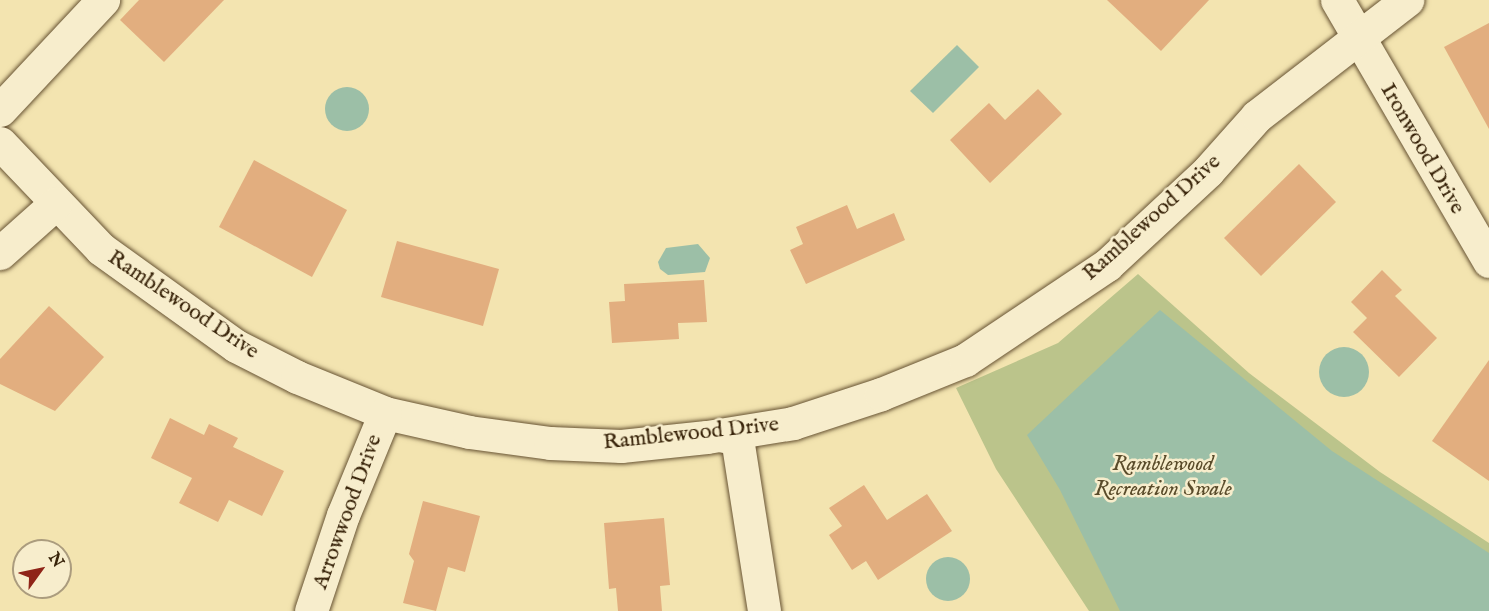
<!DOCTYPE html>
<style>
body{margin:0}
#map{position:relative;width:1489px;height:611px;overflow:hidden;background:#f3e4b0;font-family:"IM FELL English",serif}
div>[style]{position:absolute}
.green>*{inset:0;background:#bbc48b}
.water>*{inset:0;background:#9cbfa7}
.round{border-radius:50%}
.building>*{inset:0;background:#e2ae7f}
.roads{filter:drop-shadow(0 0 2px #675333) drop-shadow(0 0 2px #675333)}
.minor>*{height:33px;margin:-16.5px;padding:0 16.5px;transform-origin:16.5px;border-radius:16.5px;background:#f7edcc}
span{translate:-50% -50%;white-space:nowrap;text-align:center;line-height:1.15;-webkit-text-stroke:5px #f7edcc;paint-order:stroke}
.street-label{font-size:22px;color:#382309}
.park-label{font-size:22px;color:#594b2a;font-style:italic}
.north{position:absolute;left:12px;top:539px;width:60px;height:60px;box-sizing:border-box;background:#f7edcc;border:2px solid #ab9c7e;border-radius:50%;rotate:57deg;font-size:16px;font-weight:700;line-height:24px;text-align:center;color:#382309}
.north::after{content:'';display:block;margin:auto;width:21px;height:27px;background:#8f2418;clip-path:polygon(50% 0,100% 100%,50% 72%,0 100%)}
</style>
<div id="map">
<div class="green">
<i style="clip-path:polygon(1138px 274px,1249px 373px,1380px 472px,1489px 543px,1489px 611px,1089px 611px,996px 469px,956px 388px,1058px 343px)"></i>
</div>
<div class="water">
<i style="clip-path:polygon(957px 45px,979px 67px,933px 113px,910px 91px)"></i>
<i class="round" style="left:325px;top:87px;width:44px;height:44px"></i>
<i style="clip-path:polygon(698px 244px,710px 258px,705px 272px,668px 275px,660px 269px,658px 262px,666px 248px)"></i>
<i style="clip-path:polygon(1160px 310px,1332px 451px,1489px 553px,1489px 611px,1120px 611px,1060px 490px,1027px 435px)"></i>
<i class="round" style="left:1319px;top:347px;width:50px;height:50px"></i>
<i class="round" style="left:926px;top:557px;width:44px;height:44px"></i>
</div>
<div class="building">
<i style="clip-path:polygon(139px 0,224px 0,164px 62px,120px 20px)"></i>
<i style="clip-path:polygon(1107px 0,1209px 0,1161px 51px)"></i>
<i style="clip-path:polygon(1489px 23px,1489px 129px,1444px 47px)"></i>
<i style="clip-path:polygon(1038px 89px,1062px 114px,990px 183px,950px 140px,989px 103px,1005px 120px)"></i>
<i style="clip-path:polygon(254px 160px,347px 210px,312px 277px,219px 227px)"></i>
<i style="clip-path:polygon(1299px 164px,1336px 202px,1261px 276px,1224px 238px)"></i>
<i style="clip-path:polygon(847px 205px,857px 229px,894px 213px,905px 240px,806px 284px,790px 250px,803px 244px,796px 227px)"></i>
<i style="clip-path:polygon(397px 241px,499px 269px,483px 326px,381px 297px)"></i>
<i style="clip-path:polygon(1382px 270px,1402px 290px,1395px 296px,1437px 338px,1399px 377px,1353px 332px,1367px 318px,1351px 302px)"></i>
<i style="clip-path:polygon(704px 280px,707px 322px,678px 323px,679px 339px,612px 343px,609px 302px,625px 301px,624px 284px)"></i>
<i style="clip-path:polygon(49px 306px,104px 357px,55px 411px,0 384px,0 359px)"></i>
<i style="clip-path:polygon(1489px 360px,1489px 481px,1432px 441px)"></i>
<i style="clip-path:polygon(170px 418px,204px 435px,209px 424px,238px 438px,233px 447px,284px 471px,262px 516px,229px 500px,218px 522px,179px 503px,192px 478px,151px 458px)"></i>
<i style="clip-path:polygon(864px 485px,887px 520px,927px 494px,952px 531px,878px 580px,866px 561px,852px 570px,829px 535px,842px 526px,829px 508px)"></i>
<i style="clip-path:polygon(423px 501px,480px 516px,465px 572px,448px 567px,436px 611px,403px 603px,414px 561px,409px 554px)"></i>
<i style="clip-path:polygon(664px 518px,670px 585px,660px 586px,662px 611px,618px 611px,616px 588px,609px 589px,604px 523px)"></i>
</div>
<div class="roads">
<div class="minor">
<i style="left:1337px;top:0;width:302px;rotate:59.8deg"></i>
<i style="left:0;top:110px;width:151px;rotate:-46.9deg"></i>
<i style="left:0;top:143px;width:146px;rotate:46.4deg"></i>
<i style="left:101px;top:249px;width:166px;rotate:35.7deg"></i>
<i style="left:236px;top:346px;width:68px;rotate:26.9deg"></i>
<i style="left:297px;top:377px;width:95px;rotate:22.2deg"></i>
<i style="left:385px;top:413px;width:86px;rotate:12.7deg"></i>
<i style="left:469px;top:432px;width:82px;rotate:7.7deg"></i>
<i style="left:550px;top:443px;width:71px;rotate:2.4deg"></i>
<i style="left:621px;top:446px;width:86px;rotate:-6deg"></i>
<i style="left:707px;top:437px;width:87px;rotate:-9.2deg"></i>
<i style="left:793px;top:423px;width:93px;rotate:-18.2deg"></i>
<i style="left:881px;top:394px;width:91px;rotate:-22deg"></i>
<i style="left:965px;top:360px;width:171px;rotate:-33.8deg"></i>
<i style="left:1107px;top:265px;width:138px;rotate:-42.9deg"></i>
<i style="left:1208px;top:171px;width:74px;rotate:-48.3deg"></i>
<i style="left:1257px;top:116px;width:190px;rotate:-37.7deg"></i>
<i style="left:0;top:253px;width:74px;rotate:-41.7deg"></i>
<i style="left:724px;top:436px;width:13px;rotate:9deg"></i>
<i style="left:737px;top:438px;width:175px;rotate:81.1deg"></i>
<i style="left:311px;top:611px;width:101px;rotate:-71.6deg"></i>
<i style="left:343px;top:515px;width:110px;rotate:-67.6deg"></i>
</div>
</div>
<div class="street-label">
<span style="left:1422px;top:149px;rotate:60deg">Ironwood Drive</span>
<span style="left:1152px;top:218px;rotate:-42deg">Ramblewood Drive</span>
<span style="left:183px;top:305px;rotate:34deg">Ramblewood Drive</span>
<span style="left:691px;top:434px;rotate:-6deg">Ramblewood Drive</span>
<span style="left:348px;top:512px;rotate:-70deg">Arrowwood Drive</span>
</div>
<div class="park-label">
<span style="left:1163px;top:477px">Ramblewood<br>Recreation Swale</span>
</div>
<div class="north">N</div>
</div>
